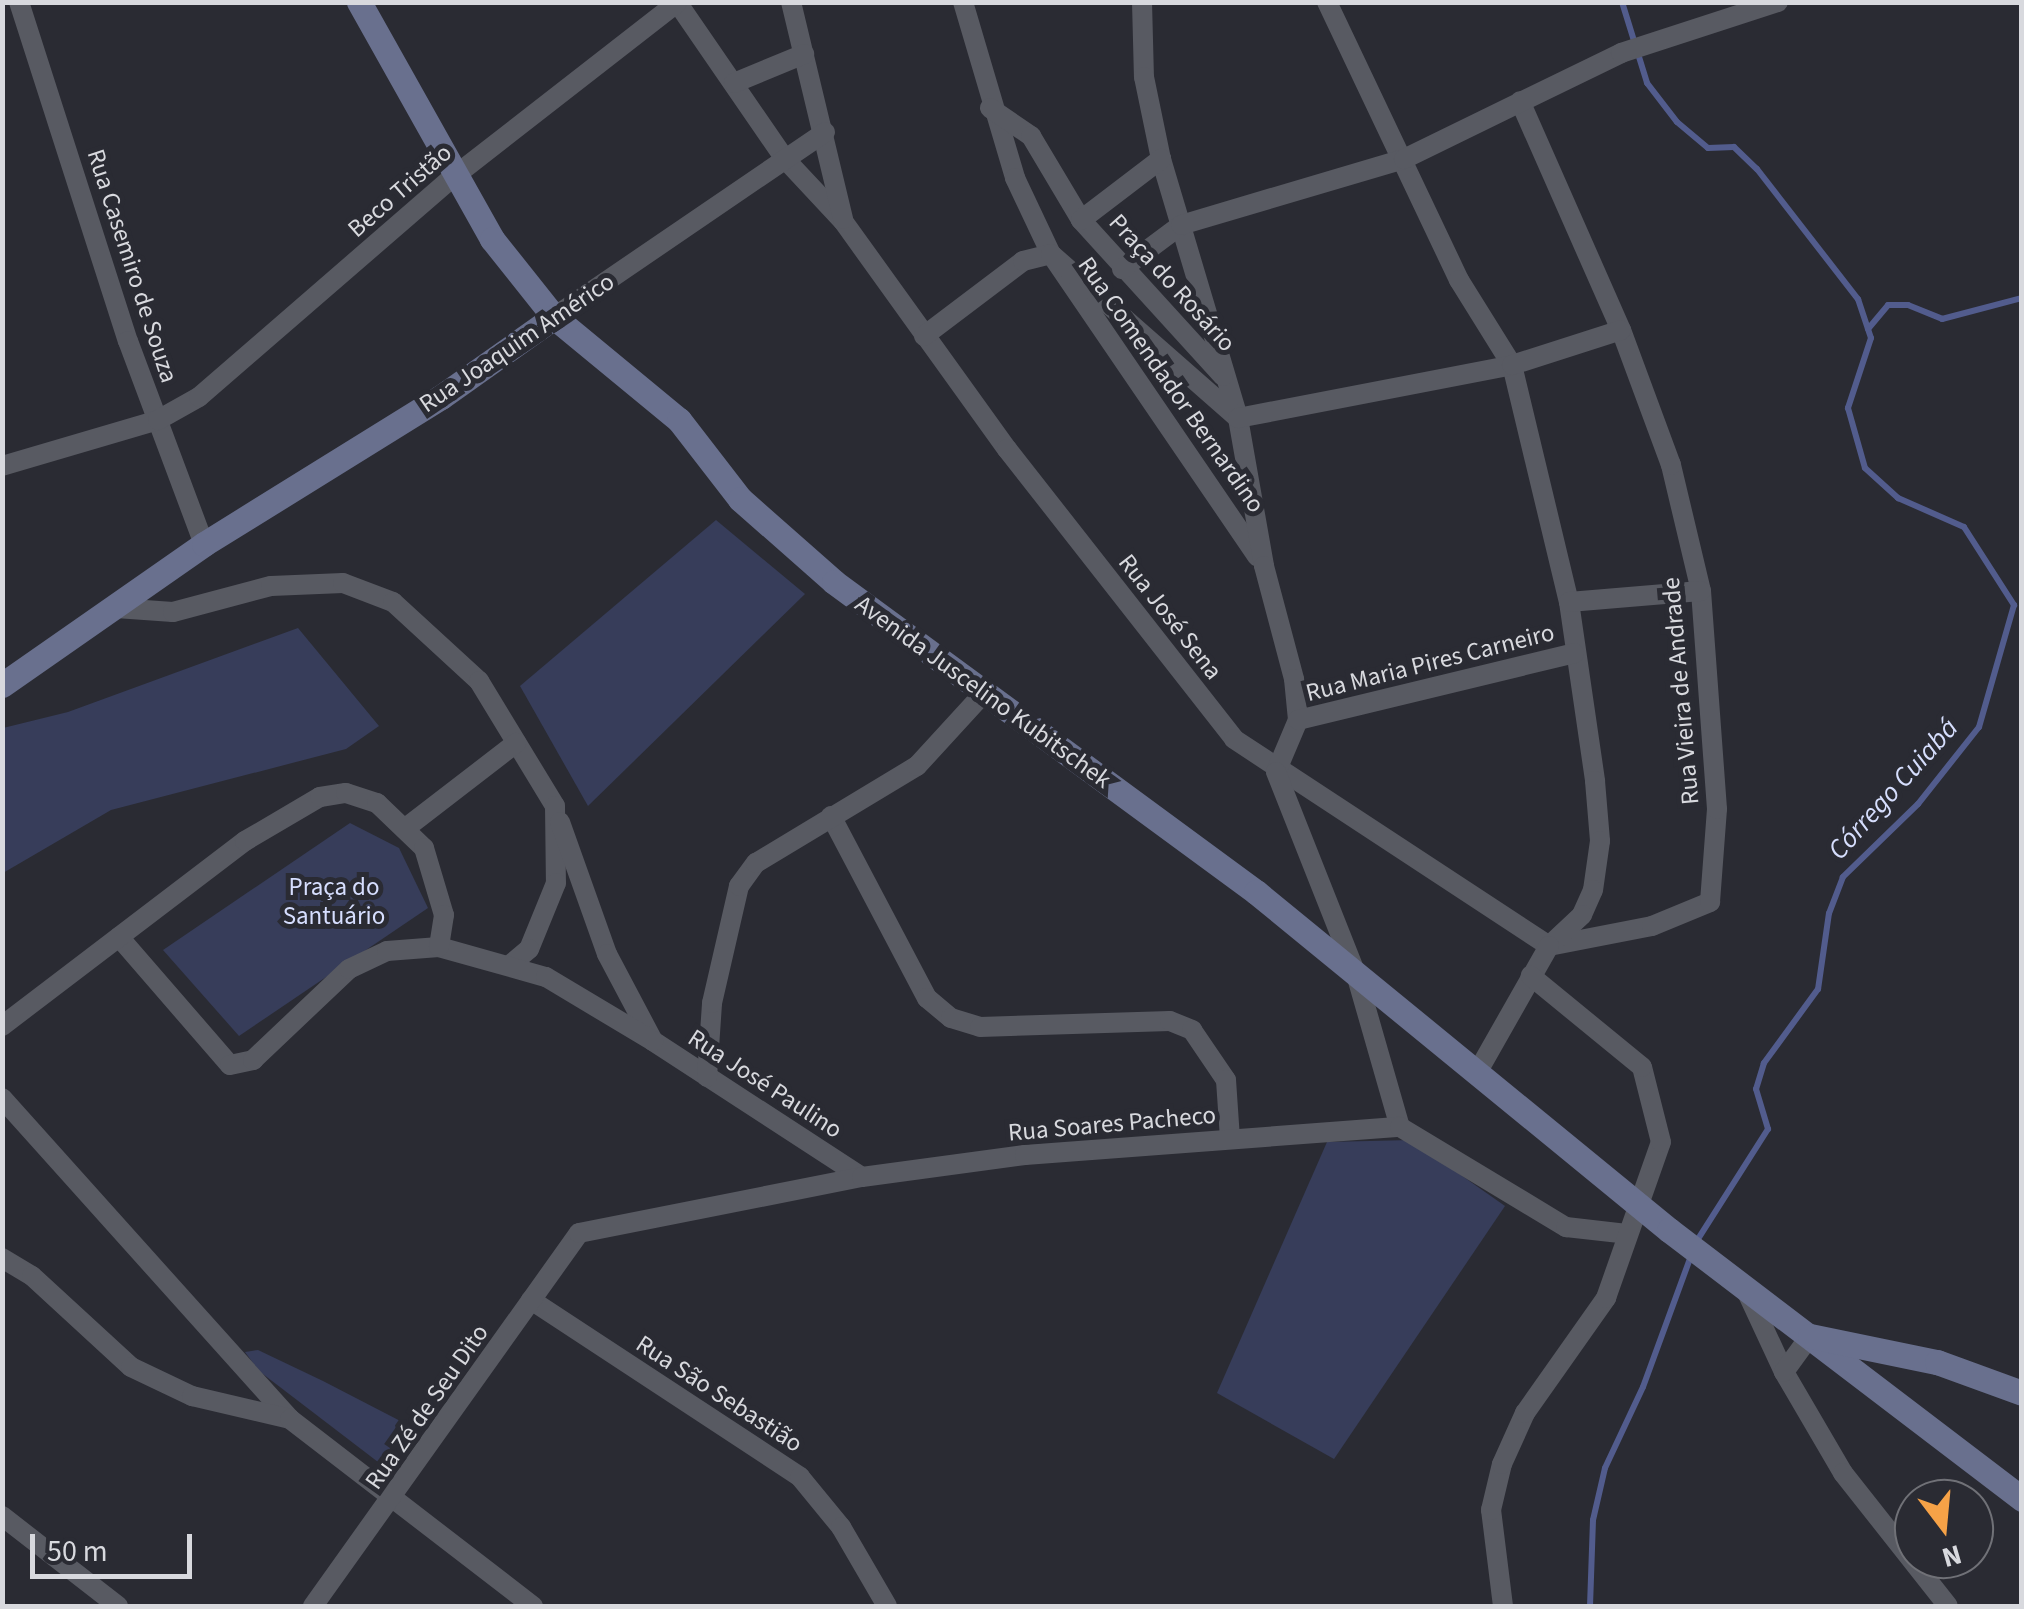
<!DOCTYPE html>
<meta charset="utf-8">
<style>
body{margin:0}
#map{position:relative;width:2024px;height:1609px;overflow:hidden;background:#2a2b33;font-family:"Source Sans 3",sans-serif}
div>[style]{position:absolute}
.green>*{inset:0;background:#373d5a}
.stream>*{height:6px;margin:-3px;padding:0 3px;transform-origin:3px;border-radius:3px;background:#525c8d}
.street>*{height:20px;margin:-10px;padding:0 10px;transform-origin:10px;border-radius:10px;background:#585a62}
.secondary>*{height:25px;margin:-12.5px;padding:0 12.5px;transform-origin:12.5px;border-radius:12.5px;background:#69708e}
span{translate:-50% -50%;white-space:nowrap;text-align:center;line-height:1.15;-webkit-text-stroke:10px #2a2b33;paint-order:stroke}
.street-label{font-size:25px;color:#d8d9de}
.park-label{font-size:25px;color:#d6defe}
.water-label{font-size:28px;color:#d6defd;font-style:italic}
.frame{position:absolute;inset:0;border:5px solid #d8d9de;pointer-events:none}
.north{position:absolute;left:1894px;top:1479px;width:100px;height:100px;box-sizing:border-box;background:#2a2b33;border:2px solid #707177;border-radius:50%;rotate:164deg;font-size:28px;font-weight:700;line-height:40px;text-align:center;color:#d8d9de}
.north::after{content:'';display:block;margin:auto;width:35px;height:45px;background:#f6a247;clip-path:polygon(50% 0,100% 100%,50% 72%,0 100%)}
.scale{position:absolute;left:30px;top:1534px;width:162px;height:45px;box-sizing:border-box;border:5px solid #d8d9de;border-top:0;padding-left:12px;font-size:30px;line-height:35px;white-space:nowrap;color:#d8d9de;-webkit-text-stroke:8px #2a2b33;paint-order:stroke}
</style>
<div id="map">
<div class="green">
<i style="clip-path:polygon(716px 520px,805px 594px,588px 806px,520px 686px)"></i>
<i style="clip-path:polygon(298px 628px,379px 726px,346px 749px,111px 810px,3px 873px,3px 728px,68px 712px)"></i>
<i style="clip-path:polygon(350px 823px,399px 848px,428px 908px,239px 1036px,163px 950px)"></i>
<i style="clip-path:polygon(1411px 1140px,1505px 1206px,1334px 1459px,1217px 1393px,1327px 1142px)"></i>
<i style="clip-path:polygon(258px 1350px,323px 1381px,410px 1426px,378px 1462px,259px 1371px,245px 1352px)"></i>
</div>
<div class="stream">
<i style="left:1622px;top:2px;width:85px;rotate:72.8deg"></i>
<i style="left:1647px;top:83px;width:49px;rotate:52.4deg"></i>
<i style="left:1677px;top:122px;width:40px;rotate:40deg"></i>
<i style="left:1708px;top:148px;width:26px;rotate:-2deg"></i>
<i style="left:1734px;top:147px;width:32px;rotate:44deg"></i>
<i style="left:1757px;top:169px;width:165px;rotate:52.2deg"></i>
<i style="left:1858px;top:299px;width:41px;rotate:71.6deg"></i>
<i style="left:1871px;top:338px;width:74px;rotate:108.2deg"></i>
<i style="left:1848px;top:408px;width:62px;rotate:74.2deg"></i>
<i style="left:1865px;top:468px;width:45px;rotate:42.3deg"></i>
<i style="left:1898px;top:498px;width:72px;rotate:23.7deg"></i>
<i style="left:1964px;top:527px;width:93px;rotate:57.3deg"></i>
<i style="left:2014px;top:605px;width:127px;rotate:106deg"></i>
<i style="left:1979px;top:727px;width:98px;rotate:128.4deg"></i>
<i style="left:1918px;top:804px;width:105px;rotate:135.8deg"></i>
<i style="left:1843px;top:877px;width:39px;rotate:111deg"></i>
<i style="left:1829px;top:913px;width:77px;rotate:98.2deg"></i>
<i style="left:1818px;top:989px;width:92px;rotate:126.1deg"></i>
<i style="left:1764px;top:1063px;width:27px;rotate:107deg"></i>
<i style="left:1756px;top:1089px;width:42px;rotate:73.3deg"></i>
<i style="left:1768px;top:1129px;width:134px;rotate:122.5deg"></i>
<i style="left:1868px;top:329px;width:31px;rotate:-50deg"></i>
<i style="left:1888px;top:305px;width:20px"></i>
<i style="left:1908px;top:305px;width:37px;rotate:22deg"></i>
<i style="left:1942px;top:319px;width:83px;rotate:-14.7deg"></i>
<i style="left:1590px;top:1606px;width:86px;rotate:-88deg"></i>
<i style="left:1593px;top:1520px;width:53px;rotate:-77deg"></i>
<i style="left:1605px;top:1468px;width:89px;rotate:-64.9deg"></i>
<i style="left:1643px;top:1387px;width:143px;rotate:-69.9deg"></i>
</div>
<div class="street">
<i style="left:19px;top:2px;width:356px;rotate:72.2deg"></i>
<i style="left:128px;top:341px;width:217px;rotate:69.5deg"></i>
<i style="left:677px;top:2px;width:191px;rotate:55.5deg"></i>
<i style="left:785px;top:159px;width:85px;rotate:46.9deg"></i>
<i style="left:843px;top:221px;width:281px;rotate:54.3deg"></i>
<i style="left:1007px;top:449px;width:368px;rotate:51.9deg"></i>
<i style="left:1234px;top:739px;width:377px;rotate:33.3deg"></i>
<i style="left:1549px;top:946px;width:105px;rotate:-11deg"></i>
<i style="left:1652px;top:926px;width:63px;rotate:-22.5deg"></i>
<i style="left:1710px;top:902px;width:93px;rotate:-85.7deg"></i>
<i style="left:1717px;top:809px;width:219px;rotate:-94.2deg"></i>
<i style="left:1701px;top:591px;width:130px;rotate:-103.4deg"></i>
<i style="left:1671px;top:465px;width:144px;rotate:-110.3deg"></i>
<i style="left:1621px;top:330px;width:250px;rotate:-113.8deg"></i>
<i style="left:791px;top:2px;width:223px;rotate:76.5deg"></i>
<i style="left:963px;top:2px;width:184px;rotate:73.5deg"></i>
<i style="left:1015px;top:178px;width:84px;rotate:64.7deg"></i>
<i style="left:1051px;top:254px;width:366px;rotate:55.7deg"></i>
<i style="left:1142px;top:2px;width:75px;rotate:88.5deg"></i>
<i style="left:1144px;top:77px;width:84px;rotate:78.3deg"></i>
<i style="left:1161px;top:159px;width:270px;rotate:73.4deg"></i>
<i style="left:1238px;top:418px;width:150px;rotate:80deg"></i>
<i style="left:1264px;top:566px;width:117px;rotate:75.1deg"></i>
<i style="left:1294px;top:679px;width:41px;rotate:84.4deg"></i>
<i style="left:1298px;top:720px;width:56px;rotate:112.9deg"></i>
<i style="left:1276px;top:772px;width:217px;rotate:68.4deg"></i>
<i style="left:1356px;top:974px;width:159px;rotate:74deg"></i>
<i style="left:1327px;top:2px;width:308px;rotate:64.6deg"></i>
<i style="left:1459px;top:280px;width:100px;rotate:58.1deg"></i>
<i style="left:1512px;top:365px;width:244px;rotate:76.5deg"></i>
<i style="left:1569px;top:602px;width:181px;rotate:81.7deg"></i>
<i style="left:1595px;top:781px;width:60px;rotate:85.2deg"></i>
<i style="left:1600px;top:841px;width:49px;rotate:98.1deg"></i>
<i style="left:1593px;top:890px;width:27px;rotate:114deg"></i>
<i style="left:1582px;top:915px;width:45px;rotate:136.8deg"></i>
<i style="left:1549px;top:946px;width:146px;rotate:119.6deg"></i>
<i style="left:734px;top:83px;width:76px;rotate:-22.5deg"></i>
<i style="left:990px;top:108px;width:50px;rotate:34.3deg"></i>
<i style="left:1031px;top:136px;width:98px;rotate:59.2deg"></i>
<i style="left:1081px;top:220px;width:211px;rotate:47.7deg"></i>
<i style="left:1081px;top:220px;width:101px;rotate:-37.3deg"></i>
<i style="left:1122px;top:269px;width:74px;rotate:-36.7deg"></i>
<i style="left:1181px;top:225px;width:233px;rotate:-16.5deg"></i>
<i style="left:1404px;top:159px;width:242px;rotate:-26deg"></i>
<i style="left:1621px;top:53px;width:165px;rotate:-18deg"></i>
<i style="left:554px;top:317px;width:328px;rotate:-34.3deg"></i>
<i style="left:924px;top:336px;width:124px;rotate:-37.1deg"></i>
<i style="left:1023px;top:261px;width:29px;rotate:-14deg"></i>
<i style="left:1051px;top:254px;width:249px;rotate:41.3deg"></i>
<i style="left:1238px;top:418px;width:279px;rotate:-10.9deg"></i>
<i style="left:1512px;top:365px;width:114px;rotate:-17.8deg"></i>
<i style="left:2px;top:466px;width:163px;rotate:-16.4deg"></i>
<i style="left:158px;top:420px;width:47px;rotate:-29.3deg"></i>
<i style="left:199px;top:397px;width:335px;rotate:-40.9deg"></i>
<i style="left:452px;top:178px;width:285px;rotate:-37.9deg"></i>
<i style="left:1569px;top:602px;width:132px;rotate:-4.8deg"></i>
<i style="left:116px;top:608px;width:57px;rotate:4deg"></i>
<i style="left:173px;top:612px;width:101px;rotate:-14.9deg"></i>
<i style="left:271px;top:586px;width:72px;rotate:-2.4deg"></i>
<i style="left:343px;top:583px;width:53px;rotate:20.8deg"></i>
<i style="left:393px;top:602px;width:117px;rotate:42.6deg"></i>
<i style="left:479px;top:681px;width:146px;rotate:58.7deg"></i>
<i style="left:555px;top:806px;width:77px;rotate:89.3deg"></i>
<i style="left:556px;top:883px;width:71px;rotate:112.2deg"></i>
<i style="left:529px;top:949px;width:23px;rotate:140deg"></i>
<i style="left:1298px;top:720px;width:284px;rotate:-13.6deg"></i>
<i style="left:831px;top:816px;width:206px;rotate:62.2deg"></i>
<i style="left:927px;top:998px;width:31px;rotate:40deg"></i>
<i style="left:951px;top:1018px;width:30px;rotate:17deg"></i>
<i style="left:980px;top:1027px;width:190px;rotate:-1.8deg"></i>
<i style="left:1170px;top:1021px;width:24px;rotate:22deg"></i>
<i style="left:1192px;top:1030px;width:60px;rotate:55.8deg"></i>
<i style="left:1226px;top:1080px;width:58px;rotate:86.1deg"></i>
<i style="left:560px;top:822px;width:140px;rotate:70.4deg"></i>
<i style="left:607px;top:954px;width:98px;rotate:62.1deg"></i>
<i style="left:653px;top:1041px;width:249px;rotate:33.1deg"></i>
<i style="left:407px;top:827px;width:138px;rotate:-37.6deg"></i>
<i style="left:119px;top:937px;width:169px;rotate:49.1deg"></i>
<i style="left:230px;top:1065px;width:24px;rotate:-12deg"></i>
<i style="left:253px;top:1060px;width:132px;rotate:-43.5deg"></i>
<i style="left:349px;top:969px;width:42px;rotate:-25.3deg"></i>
<i style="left:387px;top:951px;width:52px;rotate:-4.4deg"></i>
<i style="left:439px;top:947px;width:111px;rotate:15.7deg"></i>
<i style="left:546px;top:977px;width:125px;rotate:30.9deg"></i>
<i style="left:2px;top:1026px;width:305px;rotate:-37.3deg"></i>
<i style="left:245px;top:841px;width:87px;rotate:-30.4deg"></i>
<i style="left:320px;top:797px;width:26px;rotate:-9deg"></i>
<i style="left:346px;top:793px;width:33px;rotate:18deg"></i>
<i style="left:377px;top:803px;width:65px;rotate:43.8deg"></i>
<i style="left:424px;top:848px;width:70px;rotate:73.4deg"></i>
<i style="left:444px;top:915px;width:32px;rotate:99deg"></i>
<i style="left:707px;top:1077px;width:74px;rotate:-86.1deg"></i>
<i style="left:712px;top:1003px;width:120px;rotate:-77deg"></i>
<i style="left:739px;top:886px;width:29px;rotate:-54deg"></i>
<i style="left:756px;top:863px;width:188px;rotate:-31.1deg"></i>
<i style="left:917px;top:766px;width:98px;rotate:-47.5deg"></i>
<i style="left:2px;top:1098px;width:431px;rotate:48.1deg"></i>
<i style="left:2px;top:1258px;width:35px;rotate:31deg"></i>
<i style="left:32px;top:1276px;width:134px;rotate:42.6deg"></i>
<i style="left:131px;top:1367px;width:68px;rotate:25.4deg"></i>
<i style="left:192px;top:1396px;width:101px;rotate:13.2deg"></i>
<i style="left:290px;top:1419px;width:307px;rotate:37.6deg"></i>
<i style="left:1745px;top:1288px;width:93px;rotate:65.1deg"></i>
<i style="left:1784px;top:1372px;width:117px;rotate:59.7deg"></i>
<i style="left:1843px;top:1473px;width:169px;rotate:51.7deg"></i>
<i style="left:531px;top:1300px;width:322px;rotate:33.3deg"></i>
<i style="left:800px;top:1477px;width:65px;rotate:50.6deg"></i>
<i style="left:841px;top:1527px;width:91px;rotate:59.8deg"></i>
<i style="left:1784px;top:1372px;width:44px;rotate:-54.2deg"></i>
<i style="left:2px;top:1516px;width:147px;rotate:37.8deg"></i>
<i style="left:313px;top:1606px;width:458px;rotate:-54.5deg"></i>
<i style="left:579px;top:1233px;width:288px;rotate:-11.2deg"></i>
<i style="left:862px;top:1177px;width:164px;rotate:-7.7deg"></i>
<i style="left:1025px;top:1155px;width:376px;rotate:-4.3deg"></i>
<i style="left:1400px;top:1127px;width:194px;rotate:31.1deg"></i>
<i style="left:1566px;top:1227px;width:61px;rotate:6.5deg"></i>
<i style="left:1503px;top:1606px;width:97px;rotate:-97.1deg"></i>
<i style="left:1491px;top:1510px;width:47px;rotate:-76.6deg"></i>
<i style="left:1502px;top:1464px;width:56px;rotate:-65.7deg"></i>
<i style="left:1525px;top:1413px;width:141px;rotate:-54.8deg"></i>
<i style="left:1606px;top:1298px;width:165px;rotate:-70.6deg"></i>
<i style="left:1661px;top:1142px;width:77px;rotate:-104.2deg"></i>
<i style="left:1642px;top:1067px;width:144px;rotate:-140.7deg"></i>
</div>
<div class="secondary">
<i style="left:359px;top:2px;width:272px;rotate:60.7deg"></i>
<i style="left:492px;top:239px;width:100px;rotate:51.5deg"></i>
<i style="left:554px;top:317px;width:162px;rotate:39.5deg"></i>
<i style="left:679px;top:420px;width:100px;rotate:52.3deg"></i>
<i style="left:740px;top:499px;width:125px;rotate:41.4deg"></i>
<i style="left:834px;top:582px;width:524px;rotate:36.3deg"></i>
<i style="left:1256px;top:892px;width:534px;rotate:39.3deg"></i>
<i style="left:1669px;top:1230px;width:444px;rotate:37.3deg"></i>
<i style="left:2px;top:685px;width:246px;rotate:-34.9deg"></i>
<i style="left:204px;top:544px;width:279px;rotate:-31.8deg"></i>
<i style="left:441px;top:397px;width:138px;rotate:-35.3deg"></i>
<i style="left:1810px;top:1336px;width:130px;rotate:11.6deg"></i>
<i style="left:1937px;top:1362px;width:90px;rotate:20deg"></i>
</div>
<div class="street-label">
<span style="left:400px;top:191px;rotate:-41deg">Beco Tristão</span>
<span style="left:132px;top:266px;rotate:72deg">Rua Casemiro de Souza</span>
<span style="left:1172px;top:283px;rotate:48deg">Praça do Rosário</span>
<span style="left:517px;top:343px;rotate:-34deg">Rua Joaquim Américo</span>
<span style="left:1171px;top:385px;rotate:55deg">Rua Comendador Bernardino</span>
<span style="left:1170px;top:617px;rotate:52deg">Rua José Sena</span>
<span style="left:1430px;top:663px;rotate:-14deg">Rua Maria Pires Carneiro</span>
<span style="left:1681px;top:691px;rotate:-95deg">Rua Vieira de Andrade</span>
<span style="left:983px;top:692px;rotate:36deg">Avenida Juscelino Kubitschek</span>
<span style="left:765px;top:1084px;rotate:33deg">Rua José Paulino</span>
<span style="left:1112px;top:1124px;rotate:-5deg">Rua Soares Pacheco</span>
<span style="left:719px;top:1394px;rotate:33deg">Rua São Sebastião</span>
<span style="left:427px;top:1407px;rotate:-55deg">Rua Zé de Seu Dito</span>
</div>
<div class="park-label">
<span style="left:334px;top:902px">Praça do<br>Santuário</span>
</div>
<div class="water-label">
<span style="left:1893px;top:789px;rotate:-48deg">Córrego Cuiabá</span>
</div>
<div class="frame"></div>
<div class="north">N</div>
<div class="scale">50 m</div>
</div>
